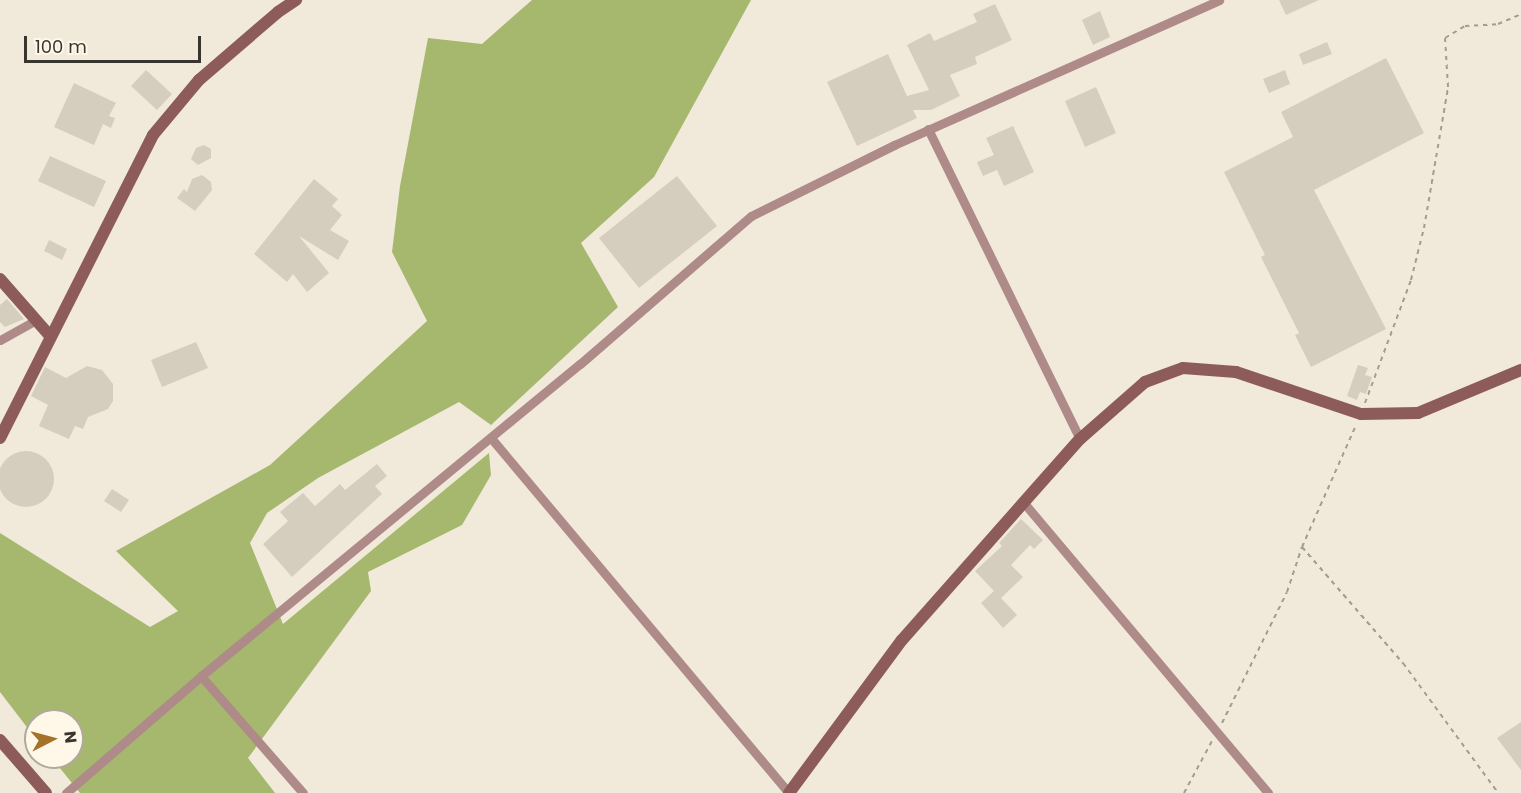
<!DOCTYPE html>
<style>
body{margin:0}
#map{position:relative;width:1521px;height:793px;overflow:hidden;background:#f1eadb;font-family:Poppins,sans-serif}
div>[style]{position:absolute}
.forest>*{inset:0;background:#a6b86e}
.building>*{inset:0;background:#d5cebf}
.round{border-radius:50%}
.path>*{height:2px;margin-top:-1px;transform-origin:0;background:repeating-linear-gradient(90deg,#a29d92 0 4.5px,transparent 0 9px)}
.street>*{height:9px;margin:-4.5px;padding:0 4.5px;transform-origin:4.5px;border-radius:4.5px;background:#ae8a89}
.secondary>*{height:12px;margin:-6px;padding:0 6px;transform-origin:6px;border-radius:6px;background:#8e5b5b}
span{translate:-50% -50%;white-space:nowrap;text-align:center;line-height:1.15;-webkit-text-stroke:6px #fff8e8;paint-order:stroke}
.north{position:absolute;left:24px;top:709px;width:60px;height:60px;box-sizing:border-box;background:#fff8e8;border:2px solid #afaa9e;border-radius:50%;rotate:84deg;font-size:16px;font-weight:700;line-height:24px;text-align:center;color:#38352f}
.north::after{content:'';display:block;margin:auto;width:21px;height:27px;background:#a47329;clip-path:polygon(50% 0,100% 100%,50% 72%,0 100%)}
.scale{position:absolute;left:24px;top:36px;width:177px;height:27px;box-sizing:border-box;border:3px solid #38352f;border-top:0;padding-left:8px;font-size:18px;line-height:21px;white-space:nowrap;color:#38352f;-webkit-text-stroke:4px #fff8e8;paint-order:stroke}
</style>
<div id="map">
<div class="forest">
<i style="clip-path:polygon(532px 0,751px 0,654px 177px,581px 243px,618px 307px,491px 425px,459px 402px,318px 478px,267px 513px,250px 543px,283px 624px,489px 453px,491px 475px,462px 525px,368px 572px,371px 591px,248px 758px,275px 793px,80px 793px,51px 757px,72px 757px,72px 721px,36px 721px,36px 739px,0 692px,0 533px,150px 627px,178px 611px,116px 551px,270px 465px,427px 321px,392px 252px,400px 186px,428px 38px,482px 44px)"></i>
</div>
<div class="building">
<i style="clip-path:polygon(1279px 0,1319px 0,1286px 15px)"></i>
<i style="clip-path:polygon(995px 4px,1012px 40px,975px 57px,977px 64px,950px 75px,960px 96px,931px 110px,913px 110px,917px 118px,857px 146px,827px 82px,888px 54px,907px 96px,929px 90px,907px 45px,930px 33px,934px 41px,977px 22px,973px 14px)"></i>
<i style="clip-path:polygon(1100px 11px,1110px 37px,1093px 45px,1082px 20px)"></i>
<i style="clip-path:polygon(1327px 42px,1332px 54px,1303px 65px,1299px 54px)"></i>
<i style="clip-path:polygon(1386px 58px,1424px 133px,1314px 190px,1386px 329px,1311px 367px,1295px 335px,1299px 333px,1261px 257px,1265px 255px,1224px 172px,1293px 137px,1281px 112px)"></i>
<i style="clip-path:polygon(146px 70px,172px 94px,157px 110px,131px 86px)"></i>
<i style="clip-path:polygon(1285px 70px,1290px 84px,1269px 93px,1263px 79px)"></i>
<i style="clip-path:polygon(74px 83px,116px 103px,109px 116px,115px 118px,111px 128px,103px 124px,94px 145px,54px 127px)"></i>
<i style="clip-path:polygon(1096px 87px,1116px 133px,1085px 147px,1065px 101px)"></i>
<i style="clip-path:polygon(1013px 126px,1034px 172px,1004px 186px,997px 170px,983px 176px,977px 162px,994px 155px,986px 138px)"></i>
<i style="clip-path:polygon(204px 145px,211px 149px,211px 158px,198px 165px,191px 159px,196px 148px)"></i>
<i style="clip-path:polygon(50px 156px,106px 181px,94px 207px,38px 181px)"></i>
<i style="clip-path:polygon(202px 175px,211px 182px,212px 190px,195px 211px,177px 198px,184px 189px,187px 192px,192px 179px)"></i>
<i style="clip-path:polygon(677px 176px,717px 226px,639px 288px,599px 238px)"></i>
<i style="clip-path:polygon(314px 179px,338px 199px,332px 206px,342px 215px,330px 230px,349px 241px,338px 260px,299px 236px,329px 273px,307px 292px,293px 274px,287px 282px,254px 254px)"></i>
<i style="clip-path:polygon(49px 240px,67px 249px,62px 260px,44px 251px)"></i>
<i style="clip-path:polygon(7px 299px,24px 319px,5px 327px,0 322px,0 305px)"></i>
<i style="clip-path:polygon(196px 342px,208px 368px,162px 387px,151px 360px)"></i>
<i style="clip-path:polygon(1358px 365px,1368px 368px,1365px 375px,1372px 377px,1366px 394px,1360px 392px,1357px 400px,1347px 396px)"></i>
<i style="clip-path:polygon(87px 366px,102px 370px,113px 384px,113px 401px,108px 409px,88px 417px,83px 429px,75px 426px,69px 439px,39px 426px,48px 405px,31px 396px,45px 367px,66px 378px)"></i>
<i class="round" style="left:-2px;top:451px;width:56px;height:56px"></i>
<i style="clip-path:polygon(377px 464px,387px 476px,375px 486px,382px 494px,292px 577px,263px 544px,288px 521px,280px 512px,303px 493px,315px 506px,340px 484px,345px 490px)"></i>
<i style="clip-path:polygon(112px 489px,129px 500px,121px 512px,104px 501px)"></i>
<i style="clip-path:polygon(1021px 519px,1043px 540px,1034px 549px,1030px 545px,1011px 565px,1023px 577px,1001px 598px,1017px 615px,1003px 628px,981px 603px,994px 591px,975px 571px,1002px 546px,999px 543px)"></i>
<i style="clip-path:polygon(1521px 722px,1521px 770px,1497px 738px)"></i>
</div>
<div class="path">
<i style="left:1365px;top:403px;width:131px;rotate:-69.5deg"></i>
<i style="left:1411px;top:280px;width:54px;rotate:-76deg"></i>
<i style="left:1424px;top:228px;width:143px;rotate:-80.3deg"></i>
<i style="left:1448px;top:87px;width:49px;rotate:-93.5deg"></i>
<i style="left:1445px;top:38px;width:23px;rotate:-31deg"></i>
<i style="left:1465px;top:26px;width:33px;rotate:-3deg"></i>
<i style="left:1498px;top:24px;width:25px;rotate:-23deg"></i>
<i style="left:1302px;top:547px;width:154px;rotate:49deg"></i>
<i style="left:1403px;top:663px;width:161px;rotate:53.8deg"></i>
<i style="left:1222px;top:723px;width:146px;rotate:-63.6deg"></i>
<i style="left:1287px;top:592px;width:47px;rotate:-71.6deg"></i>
<i style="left:1302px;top:547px;width:133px;rotate:-66.1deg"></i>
<i style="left:1184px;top:793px;width:59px;rotate:-61.7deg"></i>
</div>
<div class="street">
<i style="left:928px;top:129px;width:345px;rotate:63.9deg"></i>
<i style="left:0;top:340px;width:41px;rotate:-29.1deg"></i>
<i style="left:491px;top:438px;width:463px;rotate:50deg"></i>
<i style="left:1024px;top:503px;width:379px;rotate:49.9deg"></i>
<i style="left:201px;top:676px;width:155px;rotate:48.9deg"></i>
<i style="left:66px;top:793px;width:179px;rotate:-40.9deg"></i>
<i style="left:201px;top:676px;width:491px;rotate:-39.5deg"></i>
<i style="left:580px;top:364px;width:226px;rotate:-40.9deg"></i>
<i style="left:751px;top:216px;width:160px;rotate:-26.4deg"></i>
<i style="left:894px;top:145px;width:356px;rotate:-24deg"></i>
</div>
<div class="secondary">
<i style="left:0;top:279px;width:76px;rotate:48.7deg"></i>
<i style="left:0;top:438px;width:339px;rotate:-63.2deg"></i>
<i style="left:153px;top:135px;width:72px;rotate:-50.1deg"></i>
<i style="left:199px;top:80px;width:104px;rotate:-40.7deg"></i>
<i style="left:278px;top:12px;width:22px;rotate:-34deg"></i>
<i style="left:0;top:740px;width:70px;rotate:49deg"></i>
<i style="left:789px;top:793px;width:190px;rotate:-53.6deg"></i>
<i style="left:902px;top:640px;width:268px;rotate:-48.5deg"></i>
<i style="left:1080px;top:439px;width:86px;rotate:-41.2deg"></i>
<i style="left:1145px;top:382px;width:40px;rotate:-20.2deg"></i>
<i style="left:1183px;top:368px;width:53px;rotate:4.3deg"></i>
<i style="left:1236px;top:372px;width:132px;rotate:18.6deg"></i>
<i style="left:1361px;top:414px;width:57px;rotate:-1deg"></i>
<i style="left:1418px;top:413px;width:112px;rotate:-22.7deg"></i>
</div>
<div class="north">N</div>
<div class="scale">100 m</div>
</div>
